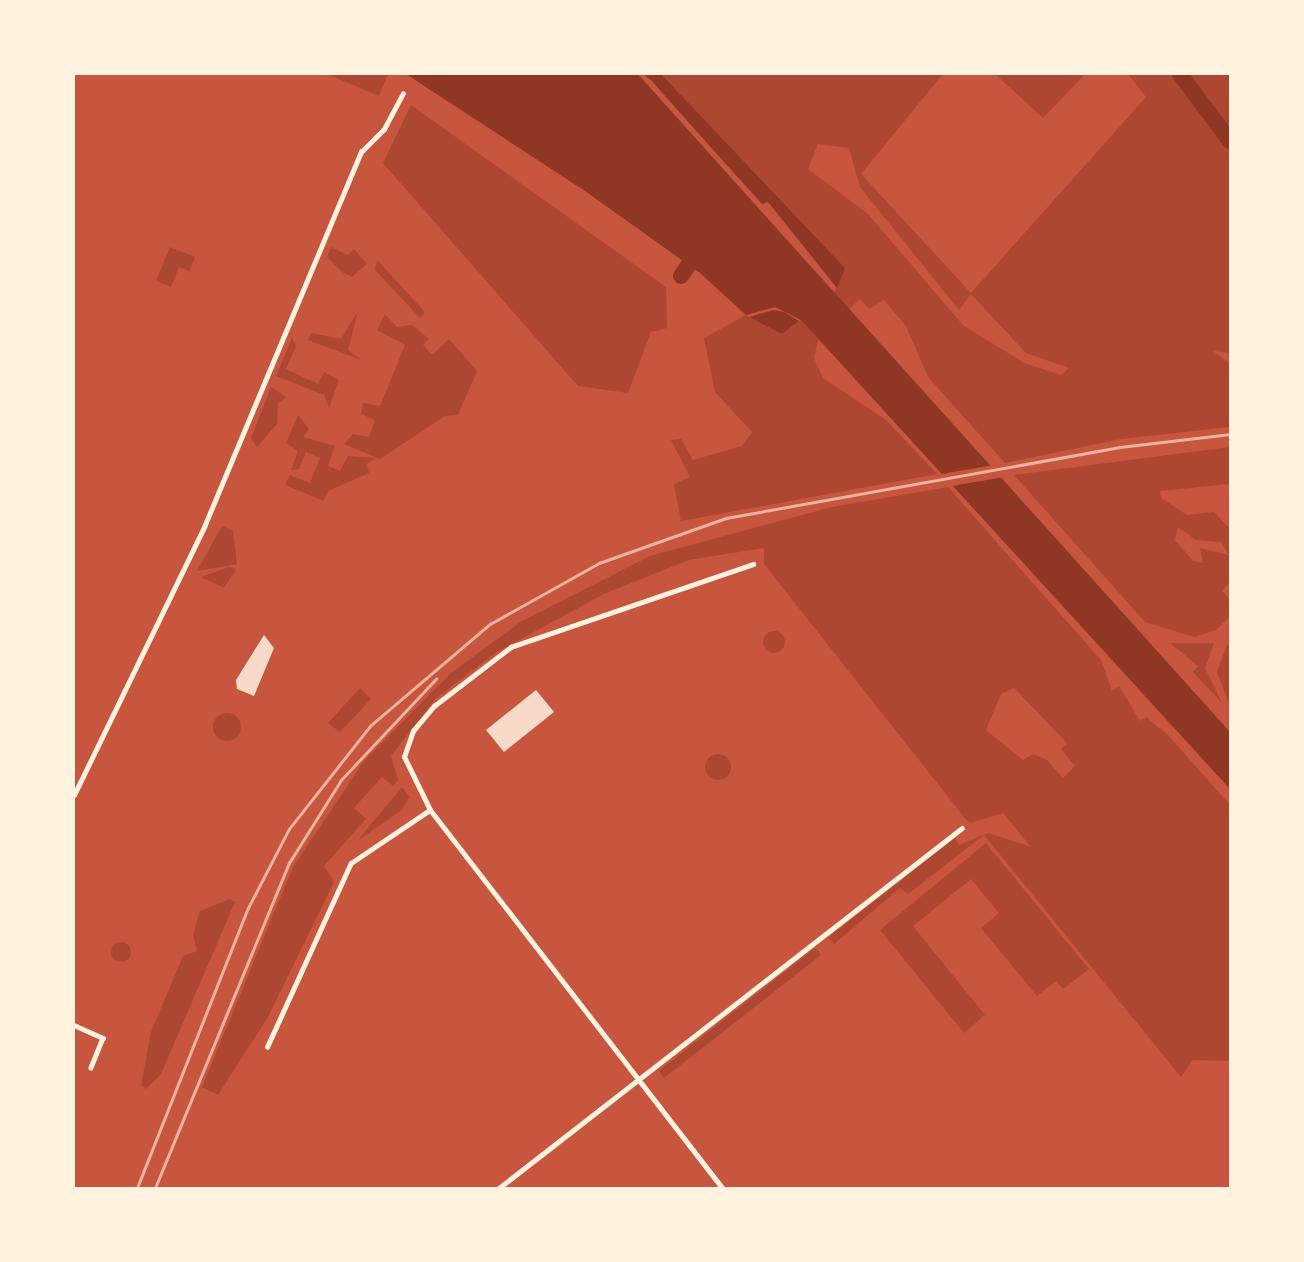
<!DOCTYPE html>
<style>
body{margin:0}
#map{position:relative;width:1304px;height:1262px;overflow:hidden;background:#c8553d;font-family:"Golos Text",sans-serif}
div>[style]{position:absolute}
.green>*{inset:0;background:#ae4732}
.round{border-radius:50%}
.water>*{inset:0;background:#8f3625}
.pier>*{inset:0;background:#c8553d}
.river>*{height:16px;margin:-8px;padding:0 8px;transform-origin:8px;border-radius:8px;background:#8f3625}
.building>*{inset:0;background:#f7dbc8}
.minor>*{height:4.5px;margin:-2.25px;padding:0 2.25px;transform-origin:2.25px;border-radius:2.25px;background:#fff3e0}
.rail>*{height:2.5px;margin:-1.25px;padding:0 1.25px;transform-origin:1.25px;border-radius:1.25px;background:#e9b49f}
span{translate:-50% -50%;white-space:nowrap;text-align:center;line-height:1.15;-webkit-text-stroke:7px #fff3e0;paint-order:stroke}
.frame{position:absolute;inset:0;border:75px solid #fff3e0;pointer-events:none}
</style>
<div id="map">
<div class="green">
<i style="clip-path:polygon(327px 74px,388px 74px,379px 96px)"></i>
<i style="clip-path:polygon(evenodd,661px 74px,943px 74px,861px 174px,971px 293px,1146px 97px,1128px 74px,1230px 74px,1230px 353px,1213px 351px,1230px 364px,1230px 427px,1121px 439px,1005px 463px,928px 377px,906px 326px,884px 300px,869px 309px,860px 299px,849px 309px,834px 292px,845px 268px,661px 74px,818px 144px,849px 148px,860px 187px,959px 310px,971px 294px,1026px 353px,1069px 368px,1061px 375px,1024px 363px,963px 325px,868px 214px,808px 169px,818px 144px)"></i>
<i style="clip-path:polygon(995px 74px,1085px 74px,1043px 118px)"></i>
<i style="clip-path:polygon(411px 105px,666px 287px,667px 328px,651px 332px,628px 393px,578px 386px,383px 163px)"></i>
<i style="clip-path:polygon(170px 247px,195px 257px,189px 271px,179px 267px,171px 287px,156px 281px)"></i>
<i style="clip-path:polygon(331px 247px,348px 255px,354px 249px,367px 264px,352px 277px,342px 272px,327px 257px)"></i>
<i style="clip-path:polygon(377px 260px,425px 312px,420px 318px,375px 270px)"></i>
<i style="clip-path:polygon(358px 311px,348px 350px,361px 360px,308px 340px,311px 333px,341px 339px)"></i>
<i style="clip-path:polygon(385px 314px,397px 327px,412px 325px,429px 339px,423px 345px,432px 355px,449px 339px,477px 371px,458px 415px,445px 416px,380px 459px,344px 444px,353px 434px,369px 437px,375px 420px,361px 414px,363px 403px,380px 406px,405px 345px,377px 330px)"></i>
<i style="clip-path:polygon(746px 315px,782px 334px,801px 320px,819px 336px,814px 358px,823px 378px,886px 420px,937px 474px,681px 521px,674px 484px,690px 477px,671px 440px,681px 439px,693px 460px,742px 446px,752px 432px,715px 392px,704px 338px)"></i>
<i style="clip-path:polygon(292px 338px,296px 346px,286px 369px,318px 384px,324px 372px,339px 380px,329px 408px,324px 395px,276px 376px)"></i>
<i style="clip-path:polygon(271px 387px,286px 397px,278px 404px,277px 424px,257px 447px,251px 438px)"></i>
<i style="clip-path:polygon(298px 415px,309px 429px,303px 437px,335px 446px,328px 466px,340px 471px,348px 456px,376px 458px,367px 464px,369px 473px,328px 491px,324px 501px,285px 485px,290px 475px,310px 483px,320px 458px,306px 452px,299px 469px,291px 470px,298px 451px,286px 443px)"></i>
<i style="clip-path:polygon(evenodd,1230px 447px,1230px 484px,1160px 491px,1161px 498px,1187px 515px,1214px 512px,1230px 529px,1230px 582px,1222px 591px,1230px 600px,1230px 616px,1216px 630px,1194px 637px,1145px 622px,1014px 475px,1230px 447px,1178px 527px,1196px 540px,1221px 542px,1229px 555px,1200px 548px,1203px 563px,1193px 561px,1175px 540px,1178px 527px)"></i>
<i style="clip-path:polygon(evenodd,948px 487px,1101px 660px,1112px 691px,1119px 686px,1140px 721px,1146px 717px,1168px 735px,1230px 805px,1230px 1061px,1193px 1060px,1181px 1077px,984px 835px,908px 894px,900px 888px,834px 944px,829px 937px,955px 838px,959px 845px,988px 833px,1031px 847px,1003px 813px,970px 823px,964px 817px,764px 564px,764px 548px,689px 560px,604px 594px,495px 653px,435px 699px,391px 756px,398px 780px,393px 786px,382px 777px,354px 808px,366px 819px,324px 866px,334px 882px,268px 1017px,218px 1095px,202px 1087px,293px 867px,364px 761px,451px 673px,522px 621px,650px 556px,832px 507px,948px 487px,1014px 688px,1067px 743px,1061px 749px,1075px 766px,1063px 778px,1047px 760px,1033px 754px,1023px 760px,986px 730px,1001px 694px,1014px 688px)"></i>
<i style="clip-path:polygon(222px 526px,233px 531px,237px 564px,197px 571px)"></i>
<i style="clip-path:polygon(229px 567px,236px 569px,224px 588px,201px 577px)"></i>
<i class="round" style="left:763px;top:631px;width:22px;height:22px"></i>
<i style="clip-path:polygon(1170px 643px,1214px 643px,1205px 668px,1222px 703px,1193px 672px,1198px 666px)"></i>
<i style="clip-path:polygon(1227px 645px,1230px 645px,1230px 706px,1217px 672px)"></i>
<i style="clip-path:polygon(360px 688px,371px 699px,340px 732px,328px 723px)"></i>
<i class="round" style="left:213px;top:713px;width:28px;height:28px"></i>
<i class="round" style="left:705px;top:754px;width:26px;height:26px"></i>
<i style="clip-path:polygon(402px 787px,409px 797px,402px 810px,357px 841px)"></i>
<i style="clip-path:polygon(986px 843px,1089px 969px,1063px 989px,1056px 981px,1037px 996px,981px 928px,999px 913px,971px 879px,913px 926px,985px 1015px,964px 1033px,880px 930px)"></i>
<i style="clip-path:polygon(230px 899px,235px 902px,161px 1074px,146px 1089px,141px 1085px,151px 1032px,183px 956px,197px 951px,193px 934px,200px 911px)"></i>
<i class="round" style="left:111px;top:942px;width:20px;height:20px"></i>
<i style="clip-path:polygon(815px 948px,821px 955px,664px 1078px,659px 1071px)"></i>
</div>
<div class="water">
<i style="clip-path:polygon(406px 74px,638px 74px,1230px 732px,1230px 789px,801px 320px,775px 307px,746px 315px,700px 273px,585px 191px)"></i>
<i style="clip-path:polygon(644px 74px,661px 74px,845px 268px,837px 288px,768px 202px,763px 205px)"></i>
<i style="clip-path:polygon(774px 310px,784px 312px,799px 321px,782px 334px,749px 317px)"></i>
</div>
<div class="pier">
<i style="clip-path:polygon(638px 74px,650px 79px,762px 205px,767px 202px,834px 292px)"></i>
<i style="clip-path:polygon(994px 465px,1004px 477px,952px 486px,941px 474px)"></i>
</div>
<div class="river">
<i style="left:1180px;top:74px;width:84px;rotate:53.3deg"></i>
<i style="left:681px;top:276px;width:32px;rotate:-56deg"></i>
</div>
<div class="building">
<i style="clip-path:polygon(264px 635px,274px 648px,254px 696px,237px 689px,236px 680px)"></i>
<i style="clip-path:polygon(536px 690px,554px 712px,504px 752px,486px 730px)"></i>
</div>
<div class="minor">
<i style="left:74px;top:795px;width:298px;rotate:-64.1deg"></i>
<i style="left:204px;top:527px;width:407px;rotate:-67.3deg"></i>
<i style="left:361px;top:152px;width:33px;rotate:-45deg"></i>
<i style="left:384px;top:129px;width:40px;rotate:-62deg"></i>
<i style="left:74px;top:1025px;width:32px;rotate:24deg"></i>
<i style="left:103px;top:1038px;width:32px;rotate:112deg"></i>
<i style="left:267px;top:1047px;width:202px;rotate:-65.5deg"></i>
<i style="left:351px;top:863px;width:95px;rotate:-33.9deg"></i>
<i style="left:499px;top:1188px;width:586px;rotate:-37.87deg"></i>
<i style="left:722px;top:1188px;width:478px;rotate:-127.7deg"></i>
<i style="left:430px;top:810px;width:59px;rotate:-116.1deg"></i>
<i style="left:404px;top:757px;width:28px;rotate:-71deg"></i>
<i style="left:413px;top:731px;width:33px;rotate:-50deg"></i>
<i style="left:434px;top:706px;width:97px;rotate:-37.5deg"></i>
<i style="left:511px;top:647px;width:256px;rotate:-18.9deg"></i>
</div>
<div class="rail">
<i style="left:137px;top:1188px;width:301px;rotate:-68.4deg"></i>
<i style="left:248px;top:908px;width:89px;rotate:-62.6deg"></i>
<i style="left:289px;top:829px;width:131px;rotate:-51.8deg"></i>
<i style="left:370px;top:726px;width:157px;rotate:-40.4deg"></i>
<i style="left:490px;top:624px;width:125px;rotate:-29.2deg"></i>
<i style="left:599px;top:563px;width:135px;rotate:-19.5deg"></i>
<i style="left:726px;top:518px;width:400px;rotate:-10.2deg"></i>
<i style="left:1120px;top:447px;width:111px;rotate:-6.7deg"></i>
<i style="left:155px;top:1188px;width:352px;rotate:-67.6deg"></i>
<i style="left:289px;top:863px;width:98px;rotate:-57.9deg"></i>
<i style="left:341px;top:780px;width:139px;rotate:-46.8deg"></i>
</div>
<div class="frame"></div>
</div>
